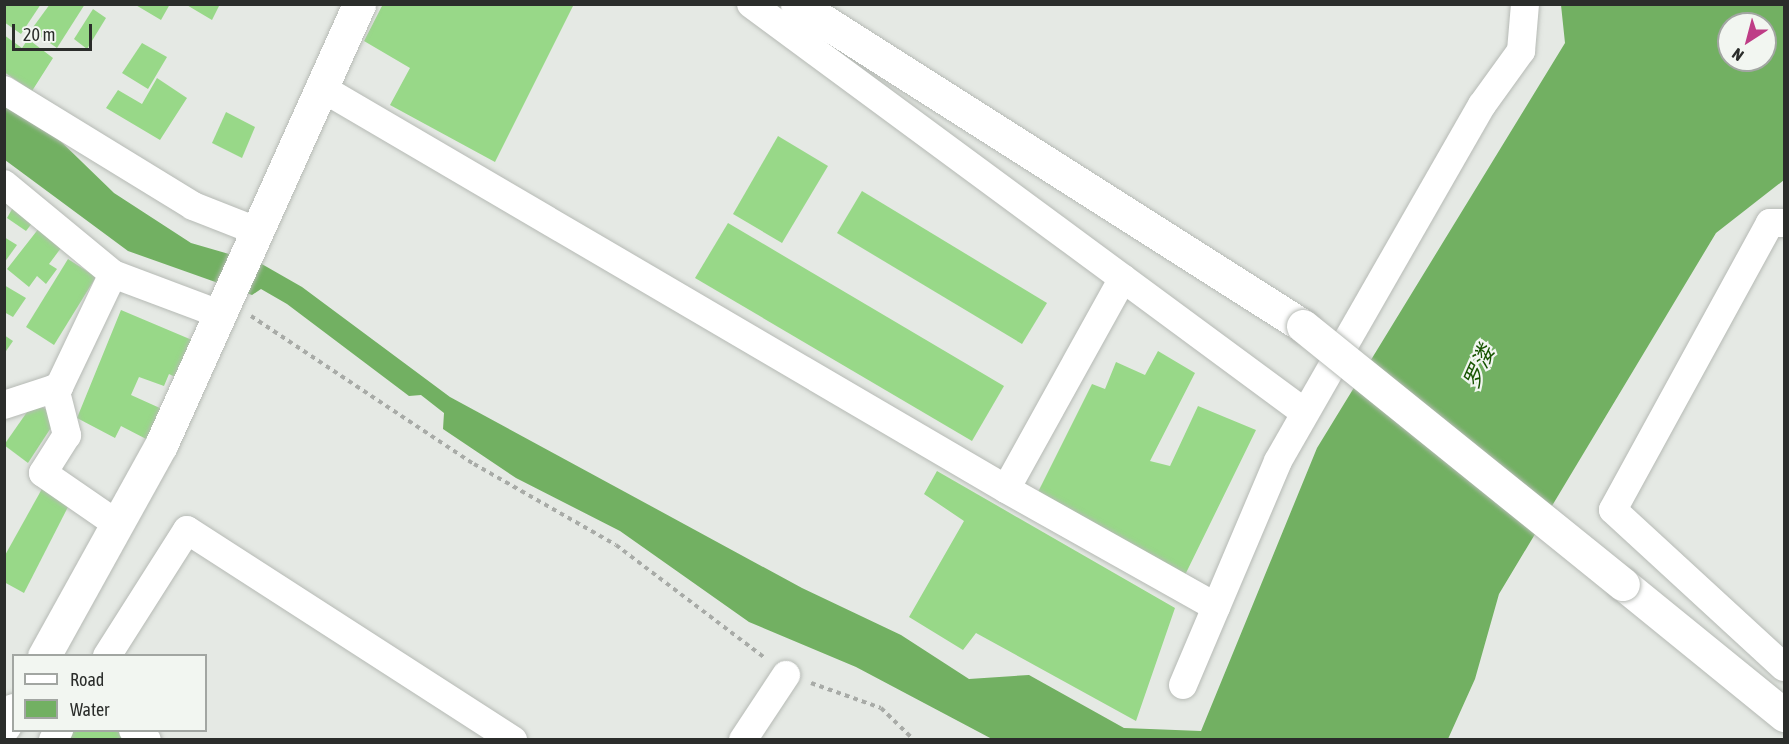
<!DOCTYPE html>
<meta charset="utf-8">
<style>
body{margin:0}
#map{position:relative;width:1789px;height:744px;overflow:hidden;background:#e5e9e4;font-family:"Asap Condensed","Noto Sans SC",sans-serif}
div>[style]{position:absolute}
.water>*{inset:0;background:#72b062}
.building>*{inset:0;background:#98d888}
.path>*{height:4px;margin-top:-2px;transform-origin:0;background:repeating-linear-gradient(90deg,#a8aba7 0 4.5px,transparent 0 9px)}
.roads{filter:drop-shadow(0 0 2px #b6bab5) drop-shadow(0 0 2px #b6bab5)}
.street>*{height:28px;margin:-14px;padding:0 14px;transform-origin:14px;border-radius:14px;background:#fff}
.secondary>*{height:33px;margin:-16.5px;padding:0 16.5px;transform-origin:16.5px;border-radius:16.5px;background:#fff}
.bridges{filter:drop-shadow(0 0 2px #b6bab5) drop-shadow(0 0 2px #b6bab5)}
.secondary-bridge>*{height:33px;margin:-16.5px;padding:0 16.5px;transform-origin:16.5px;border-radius:16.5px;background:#fff}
span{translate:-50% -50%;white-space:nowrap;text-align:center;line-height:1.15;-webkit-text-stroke:4.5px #f2f6f1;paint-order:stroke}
.water-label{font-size:22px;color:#175400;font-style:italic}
.frame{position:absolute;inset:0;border:6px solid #2b2d2b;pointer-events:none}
.legend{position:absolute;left:12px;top:654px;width:195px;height:78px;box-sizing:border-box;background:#f2f6f1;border:2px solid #a2a6a2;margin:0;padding:8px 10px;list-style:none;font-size:18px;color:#2b2d2b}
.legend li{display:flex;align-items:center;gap:12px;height:30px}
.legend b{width:30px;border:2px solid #a2a6a2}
.north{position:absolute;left:1717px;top:12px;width:60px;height:60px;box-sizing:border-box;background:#f2f6f1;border:2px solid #a2a6a2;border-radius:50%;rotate:216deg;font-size:16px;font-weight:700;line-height:24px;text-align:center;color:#2b2d2b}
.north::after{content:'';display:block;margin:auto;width:21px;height:27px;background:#be3d86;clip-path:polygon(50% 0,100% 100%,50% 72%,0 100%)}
.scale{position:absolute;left:12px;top:24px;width:80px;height:27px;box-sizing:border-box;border:3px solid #2b2d2b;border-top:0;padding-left:8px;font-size:18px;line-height:21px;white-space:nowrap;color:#2b2d2b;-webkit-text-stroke:4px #f2f6f1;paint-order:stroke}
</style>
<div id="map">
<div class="water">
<i style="clip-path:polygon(evenodd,1561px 5px,1784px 5px,1784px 180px,1716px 233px,1499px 594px,1475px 679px,1448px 739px,992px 739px,856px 667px,749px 622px,620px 531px,516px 478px,443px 429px,444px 413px,421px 395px,409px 396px,287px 304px,261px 289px,252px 295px,128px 251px,5px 160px,5px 98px,48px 129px,114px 193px,191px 243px,260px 263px,302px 287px,450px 397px,802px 588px,901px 635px,969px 679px,1029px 675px,1124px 728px,1201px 731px,1317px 448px,1565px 43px,1561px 5px,1729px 24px,1765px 24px,1765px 60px,1729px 60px,1729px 24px)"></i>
</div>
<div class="building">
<i style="clip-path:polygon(4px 4px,41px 4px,21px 34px,4px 22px)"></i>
<i style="clip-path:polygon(50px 4px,85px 4px,57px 48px,31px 30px)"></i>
<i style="clip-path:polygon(134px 4px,170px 4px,161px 20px)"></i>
<i style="clip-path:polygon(185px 4px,220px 4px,212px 20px)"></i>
<i style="clip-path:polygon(383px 4px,574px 4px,495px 162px,390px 105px,410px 68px,364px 41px)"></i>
<i style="clip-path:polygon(93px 9px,106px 18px,87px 49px,74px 39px)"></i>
<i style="clip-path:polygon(4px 35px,22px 48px,28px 39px,53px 58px,32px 91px,4px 72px)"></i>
<i style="clip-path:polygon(142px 43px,167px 57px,148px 89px,122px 73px)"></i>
<i style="clip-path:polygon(157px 78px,187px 98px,160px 140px,106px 108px,118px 90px,142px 104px)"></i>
<i style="clip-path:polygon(226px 112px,255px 127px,242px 158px,212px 143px)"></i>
<i style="clip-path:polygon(778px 136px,828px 166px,782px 243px,733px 214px)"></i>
<i style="clip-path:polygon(862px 191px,1047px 303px,1022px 344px,837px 233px)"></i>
<i style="clip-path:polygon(16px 202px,36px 218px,26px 231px,7px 218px)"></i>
<i style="clip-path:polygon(43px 223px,67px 240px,49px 264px,57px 269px,46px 284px,37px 276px,29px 287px,7px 269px)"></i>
<i style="clip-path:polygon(728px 223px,1004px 386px,972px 441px,695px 278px)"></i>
<i style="clip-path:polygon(4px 237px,17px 245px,4px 263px)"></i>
<i style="clip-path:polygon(68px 259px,96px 277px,54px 345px,26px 327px)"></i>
<i style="clip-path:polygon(4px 285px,26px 298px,13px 317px,4px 312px)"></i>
<i style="clip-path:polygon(121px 310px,192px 340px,177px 378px,169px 374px,164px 386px,139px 377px,131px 395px,162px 409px,150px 441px,121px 426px,115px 438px,77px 418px)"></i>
<i style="clip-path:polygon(4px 335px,13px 341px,4px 354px)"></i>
<i style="clip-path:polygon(1158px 351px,1195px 373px,1150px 461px,1170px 466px,1198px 406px,1256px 430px,1185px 575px,1038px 492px,1092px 384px,1105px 389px,1116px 362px,1145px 375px)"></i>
<i style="clip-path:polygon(34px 402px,58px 417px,28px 463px,4px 445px)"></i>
<i style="clip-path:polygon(937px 471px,1175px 608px,1136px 721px,976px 633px,963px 650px,909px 617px,964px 521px,924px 494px)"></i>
<i style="clip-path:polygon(43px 487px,70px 503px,24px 593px,4px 582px,4px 557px)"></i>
<i style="clip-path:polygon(66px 730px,116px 730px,130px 740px,60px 740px)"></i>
</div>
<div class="path">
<i style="left:251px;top:316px;width:268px;rotate:33.6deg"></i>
<i style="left:474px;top:464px;width:163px;rotate:29.7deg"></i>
<i style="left:616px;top:545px;width:188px;rotate:37.2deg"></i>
<i style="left:811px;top:683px;width:74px;rotate:19.7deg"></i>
<i style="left:881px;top:708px;width:46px;rotate:44.1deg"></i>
</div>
<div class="roads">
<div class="street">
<i style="left:751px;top:4px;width:687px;rotate:36.42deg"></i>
<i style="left:320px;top:87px;width:795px;rotate:30.37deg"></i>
<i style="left:1006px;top:489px;width:241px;rotate:-61deg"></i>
<i style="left:4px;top:90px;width:222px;rotate:31.5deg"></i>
<i style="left:193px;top:206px;width:66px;rotate:21.5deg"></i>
<i style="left:4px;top:184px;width:141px;rotate:39.5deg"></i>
<i style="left:1784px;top:223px;width:14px;rotate:180deg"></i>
<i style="left:1770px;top:223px;width:327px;rotate:118.7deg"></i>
<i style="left:1613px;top:510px;width:232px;rotate:42.6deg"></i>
<i style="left:55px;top:388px;width:49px;rotate:75.7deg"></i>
<i style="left:67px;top:435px;width:45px;rotate:122.3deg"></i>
<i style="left:43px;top:473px;width:90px;rotate:34.6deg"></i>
<i style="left:4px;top:405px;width:58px;rotate:-18.1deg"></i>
<i style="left:59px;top:387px;width:125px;rotate:-64.5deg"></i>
<i style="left:113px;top:274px;width:111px;rotate:20.6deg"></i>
<i style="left:1006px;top:489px;width:241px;rotate:29.3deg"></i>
<i style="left:107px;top:656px;width:149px;rotate:-57.6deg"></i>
<i style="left:187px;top:530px;width:388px;rotate:32.8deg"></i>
<i style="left:1183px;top:685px;width:243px;rotate:-67deg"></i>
<i style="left:1278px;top:461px;width:410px;rotate:-60.2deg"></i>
<i style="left:1482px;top:105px;width:67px;rotate:-54.2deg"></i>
<i style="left:1521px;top:51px;width:47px;rotate:-85.1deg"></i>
<i style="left:133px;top:730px;width:17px;rotate:36deg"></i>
<i style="left:53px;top:740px;width:12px;rotate:-59deg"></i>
<i style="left:743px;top:740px;width:78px;rotate:-56.5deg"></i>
</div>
<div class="secondary">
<i style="left:797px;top:4px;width:600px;rotate:32.47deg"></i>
<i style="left:1623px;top:584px;width:208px;rotate:39.1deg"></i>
<i style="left:44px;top:656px;width:241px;rotate:-61deg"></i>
<i style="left:161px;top:445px;width:483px;rotate:-65.8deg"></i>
<i style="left:4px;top:726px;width:19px;rotate:-58deg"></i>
</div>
</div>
<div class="bridges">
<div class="secondary-bridge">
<i style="left:1303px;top:326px;width:411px;rotate:38.9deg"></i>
</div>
</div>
<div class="water-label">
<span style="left:1479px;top:367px;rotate:-66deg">罗溇</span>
</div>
<div class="frame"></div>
<ul class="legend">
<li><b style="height:8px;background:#fff"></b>Road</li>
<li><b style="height:16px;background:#72b062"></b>Water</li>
</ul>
<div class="north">N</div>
<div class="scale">20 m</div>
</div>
